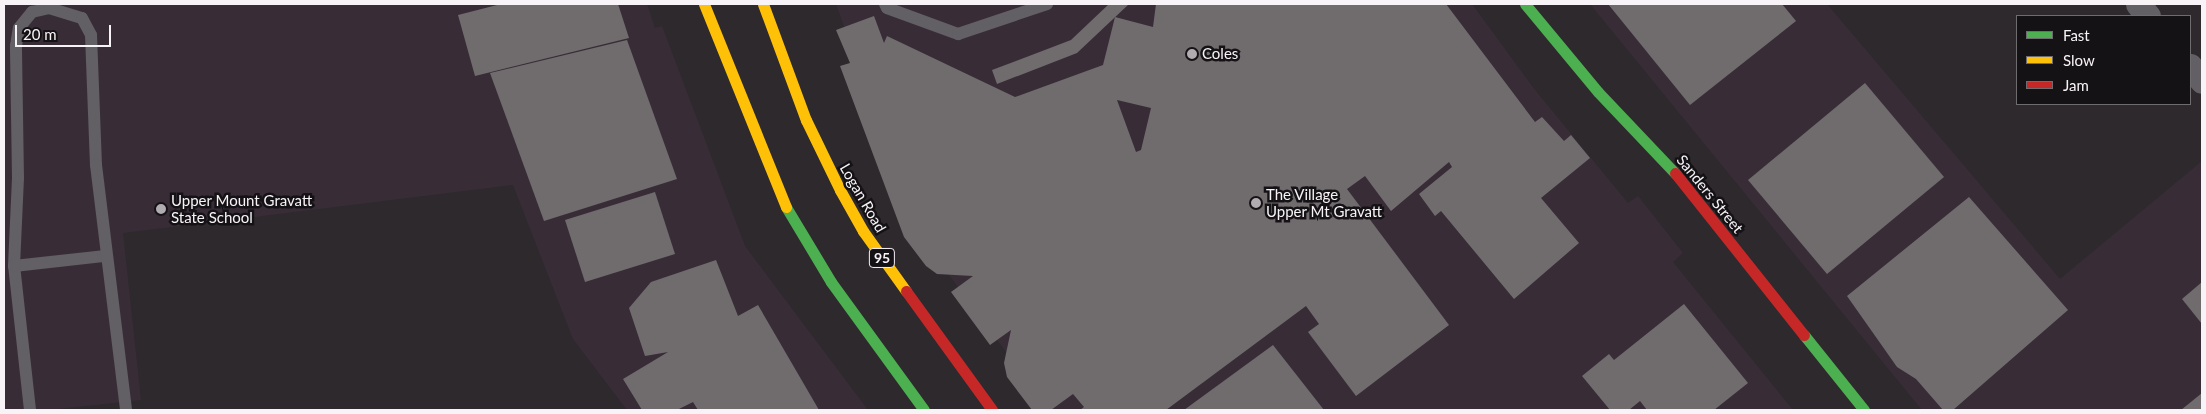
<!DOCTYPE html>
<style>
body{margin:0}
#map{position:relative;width:2206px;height:414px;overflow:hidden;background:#2e292d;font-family:Lato,sans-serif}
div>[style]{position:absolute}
.built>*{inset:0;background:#382d37}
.building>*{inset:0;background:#706c6e}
.lane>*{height:12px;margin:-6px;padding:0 6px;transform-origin:6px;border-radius:6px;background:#625f65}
.street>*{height:25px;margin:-12.5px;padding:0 12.5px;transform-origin:12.5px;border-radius:12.5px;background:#625f65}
.fast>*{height:11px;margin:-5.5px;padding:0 5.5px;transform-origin:5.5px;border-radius:5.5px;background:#4caf50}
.slow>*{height:11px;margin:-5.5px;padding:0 5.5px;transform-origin:5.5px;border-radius:5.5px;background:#ffc107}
.jam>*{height:11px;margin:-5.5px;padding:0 5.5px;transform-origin:5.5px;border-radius:5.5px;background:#c62828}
.dots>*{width:14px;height:14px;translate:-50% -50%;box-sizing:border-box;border:2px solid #151215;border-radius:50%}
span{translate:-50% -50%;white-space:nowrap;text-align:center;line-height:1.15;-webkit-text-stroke:5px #151215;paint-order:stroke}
.shield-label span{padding:1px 4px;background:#151215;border:1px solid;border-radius:4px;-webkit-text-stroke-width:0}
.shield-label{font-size:14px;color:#f7f3f7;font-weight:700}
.poi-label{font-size:15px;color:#f7f3f7}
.left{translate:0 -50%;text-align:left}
.street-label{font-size:15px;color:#f7f3f7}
.frame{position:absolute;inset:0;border:5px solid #f7f3f7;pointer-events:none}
.legend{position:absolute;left:2016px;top:15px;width:175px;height:90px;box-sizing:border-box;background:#151215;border:1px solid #6f6c6f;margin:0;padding:6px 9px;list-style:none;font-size:15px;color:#f7f3f7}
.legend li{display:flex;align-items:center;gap:10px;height:25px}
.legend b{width:25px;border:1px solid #6f6c6f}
.scale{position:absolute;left:15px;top:25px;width:96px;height:22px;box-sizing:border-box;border:2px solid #f7f3f7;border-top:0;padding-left:6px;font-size:15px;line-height:18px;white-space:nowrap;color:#f7f3f7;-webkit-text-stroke:4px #151215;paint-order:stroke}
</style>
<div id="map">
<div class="built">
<i style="clip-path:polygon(4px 4px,647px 4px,655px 28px,662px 26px,745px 246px,868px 410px,627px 410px,573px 339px,513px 185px,123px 233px,141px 400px,49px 410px,4px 410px)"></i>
<i style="clip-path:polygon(836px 4px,1472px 4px,1535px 90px,1628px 203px,1638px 196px,1683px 253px,1673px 262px,1793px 410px,1049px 410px,918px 233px)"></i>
<i style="clip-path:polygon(1590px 4px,1827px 4px,2060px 279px,2202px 161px,2202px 410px,1922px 410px)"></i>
</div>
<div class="building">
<i style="clip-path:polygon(501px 4px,618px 4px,629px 38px,475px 76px,458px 15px)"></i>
<i style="clip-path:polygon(1109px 4px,1129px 4px,1077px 53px,997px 84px,992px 70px,1071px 40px)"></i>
<i style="clip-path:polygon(evenodd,1156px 4px,1446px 4px,1535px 122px,1542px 117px,1564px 141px,1571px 135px,1590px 158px,1541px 198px,1579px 243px,1514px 299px,1441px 211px,1435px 216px,1419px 194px,1452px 167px,1449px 162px,1391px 211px,1365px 176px,1347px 189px,1449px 325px,1356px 396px,1308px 332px,1319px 324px,1306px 306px,1166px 410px,1080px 410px,1084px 407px,1073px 394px,1051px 410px,1032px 410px,1007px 377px,1004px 363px,1011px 330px,990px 345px,951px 292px,973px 276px,937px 274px,926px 266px,904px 237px,840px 66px,850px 63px,836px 30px,874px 16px,884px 43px,887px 36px,1015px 97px,1103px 65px,1115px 17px,1153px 27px,1156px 4px,1117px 100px,1151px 108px,1141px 150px,1136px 152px,1117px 100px)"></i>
<i style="clip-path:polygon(1608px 4px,1782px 4px,1796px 21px,1690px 105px)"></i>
<i style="clip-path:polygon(627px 40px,677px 179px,544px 221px,490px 73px)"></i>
<i style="clip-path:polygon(1865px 83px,1944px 177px,1827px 274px,1748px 180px)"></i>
<i style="clip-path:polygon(655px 192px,675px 254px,585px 282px,565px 220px)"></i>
<i style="clip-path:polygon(1969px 197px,2068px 310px,1953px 410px,1943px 410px,1916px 379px,1897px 367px,1847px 296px)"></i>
<i style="clip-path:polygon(716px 260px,738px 316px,758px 305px,819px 410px,698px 410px,693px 402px,677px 410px,642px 410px,623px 379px,668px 352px,645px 356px,629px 308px,651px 282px)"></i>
<i style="clip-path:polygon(2202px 282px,2202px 324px,2182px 299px)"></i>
<i style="clip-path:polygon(1684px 304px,1748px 383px,1714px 410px,1647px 410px,1640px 401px,1629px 410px,1610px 410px,1582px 376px,1609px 354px,1614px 360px)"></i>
<i style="clip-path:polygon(1273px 345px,1324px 410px,1184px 410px)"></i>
<i style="clip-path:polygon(2202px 393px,2202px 410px,2181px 410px)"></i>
</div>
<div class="lane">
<i style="left:885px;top:4px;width:4px;rotate:63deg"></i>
<i style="left:887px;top:8px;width:76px;rotate:20.1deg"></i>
<i style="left:958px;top:34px;width:94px;rotate:-18.6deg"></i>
<i style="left:14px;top:266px;width:92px;rotate:-6.3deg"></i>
<i style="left:30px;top:410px;width:145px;rotate:-96.3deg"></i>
<i style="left:14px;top:266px;width:88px;rotate:-87.4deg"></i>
<i style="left:18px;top:178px;width:132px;rotate:-90.9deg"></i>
<i style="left:16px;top:46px;width:18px;rotate:-81deg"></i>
<i style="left:19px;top:28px;width:21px;rotate:-51deg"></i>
<i style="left:32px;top:12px;width:17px;rotate:-13deg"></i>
<i style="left:49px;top:8px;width:34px;rotate:17deg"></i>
<i style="left:82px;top:18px;width:19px;rotate:62deg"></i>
<i style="left:91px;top:35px;width:130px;rotate:87.8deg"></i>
<i style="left:96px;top:165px;width:247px;rotate:83deg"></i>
</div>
<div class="street">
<i style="left:2138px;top:4px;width:16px;rotate:50deg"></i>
<i style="left:2190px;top:66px;width:19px;rotate:51deg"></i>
</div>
<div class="fast">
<i style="left:1525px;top:4px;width:114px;rotate:50.3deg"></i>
<i style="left:1598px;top:92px;width:112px;rotate:46.5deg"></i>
<i style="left:786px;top:207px;width:87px;rotate:59deg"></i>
<i style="left:831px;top:282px;width:158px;rotate:54deg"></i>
<i style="left:1804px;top:335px;width:96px;rotate:51.3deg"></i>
</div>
<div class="slow">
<i style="left:704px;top:4px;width:219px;rotate:68deg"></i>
<i style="left:763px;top:4px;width:124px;rotate:69.7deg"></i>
<i style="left:806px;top:120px;width:78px;rotate:64.1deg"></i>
<i style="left:840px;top:190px;width:47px;rotate:60.7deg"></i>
<i style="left:863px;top:231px;width:74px;rotate:54.4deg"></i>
</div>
<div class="jam">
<i style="left:1675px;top:173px;width:207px;rotate:51.5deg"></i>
<i style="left:906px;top:291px;width:147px;rotate:54.1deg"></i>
</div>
<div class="dots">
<i style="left:1192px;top:54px;background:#b1acb0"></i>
<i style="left:1256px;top:203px;background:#b1acb0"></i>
<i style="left:161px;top:209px;background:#b1acb0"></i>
</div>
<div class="shield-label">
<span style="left:882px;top:258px">95</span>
</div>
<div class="poi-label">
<span class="left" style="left:1202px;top:54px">Coles</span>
<span class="left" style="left:1266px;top:203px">The Village<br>Upper Mt Gravatt</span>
<span class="left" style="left:171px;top:209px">Upper Mount Gravatt<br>State School</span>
</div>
<div class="street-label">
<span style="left:1710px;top:194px;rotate:51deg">Sanders Street</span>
<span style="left:863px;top:198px;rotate:60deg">Logan Road</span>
</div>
<div class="frame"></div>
<ul class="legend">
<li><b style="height:6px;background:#4caf50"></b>Fast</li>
<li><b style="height:6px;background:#ffc107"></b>Slow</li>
<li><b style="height:6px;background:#c62828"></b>Jam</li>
</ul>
<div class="scale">20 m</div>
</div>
